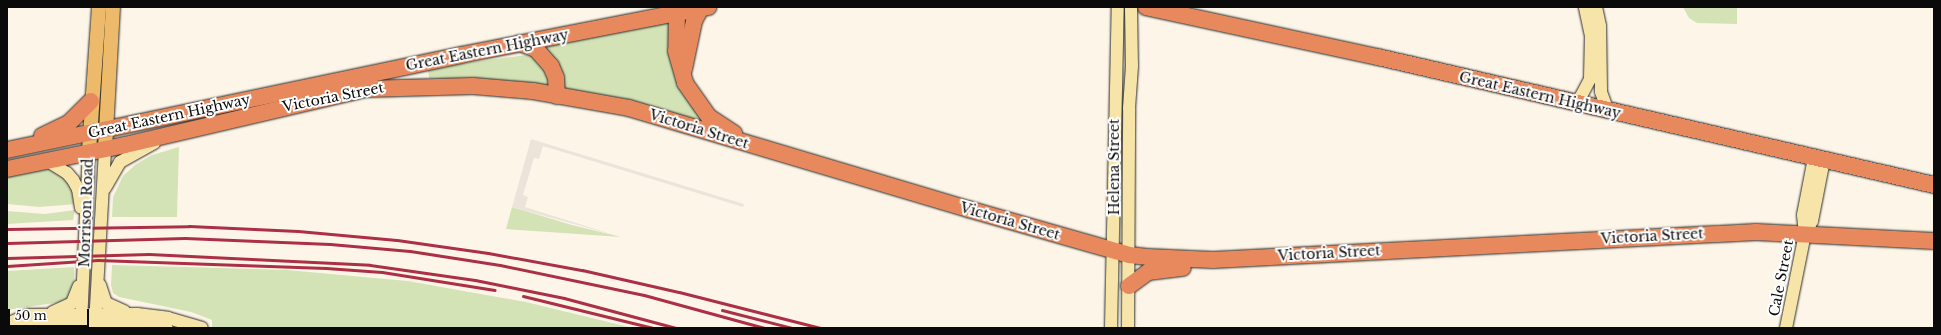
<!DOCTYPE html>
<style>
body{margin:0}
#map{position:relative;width:1941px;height:335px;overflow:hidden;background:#fdf6e8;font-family:"Libre Baskerville",serif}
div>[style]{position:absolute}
.green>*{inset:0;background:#d4e3b6}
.plaza>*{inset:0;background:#ebe4da}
.roads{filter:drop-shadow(0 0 1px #2c2c2c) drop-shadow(0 0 1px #2c2c2c)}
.secondary>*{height:12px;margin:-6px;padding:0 6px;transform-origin:6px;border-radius:6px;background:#f7e4a9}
.primary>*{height:14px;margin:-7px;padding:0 7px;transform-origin:7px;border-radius:7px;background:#ecba6a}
.highway>*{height:16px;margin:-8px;padding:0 8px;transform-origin:8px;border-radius:8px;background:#e7895d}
.rail>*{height:3px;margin:-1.5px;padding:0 1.5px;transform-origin:1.5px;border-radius:1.5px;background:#ab3046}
span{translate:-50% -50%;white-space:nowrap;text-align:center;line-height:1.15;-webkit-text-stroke:4px #fff;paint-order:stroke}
.street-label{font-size:14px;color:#0a0a0a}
.frame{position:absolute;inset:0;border:8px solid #0a0a0a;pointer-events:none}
.scale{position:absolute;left:8px;top:309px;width:81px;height:18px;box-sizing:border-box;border:2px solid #0a0a0a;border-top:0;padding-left:5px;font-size:12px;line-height:14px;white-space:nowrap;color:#0a0a0a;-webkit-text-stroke:3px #fff;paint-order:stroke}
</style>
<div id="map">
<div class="green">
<i style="clip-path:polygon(1683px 7px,1737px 7px,1737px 24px,1697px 23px,1689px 18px)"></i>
<i style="clip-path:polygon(675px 16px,674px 53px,716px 128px,559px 88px,539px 48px)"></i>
<i style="clip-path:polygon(526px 55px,537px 56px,548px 68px,550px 87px,429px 78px,428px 68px)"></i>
<i style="clip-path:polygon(179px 147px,177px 217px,112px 217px,113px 197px,123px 176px,135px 165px,152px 155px)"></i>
<i style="clip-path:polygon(45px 168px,53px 168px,70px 178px,77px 204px,39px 207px,7px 204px,7px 173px)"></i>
<i style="clip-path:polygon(512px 207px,572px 225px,621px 237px,506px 229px)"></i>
<i style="clip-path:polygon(75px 210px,73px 220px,7px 224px,7px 211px,45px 214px)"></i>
<i style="clip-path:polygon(112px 265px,287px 270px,408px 281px,526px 302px,633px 328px,212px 328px,212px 320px,191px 312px,119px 297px,113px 293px,111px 285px)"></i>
<i style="clip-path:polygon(74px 267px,75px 291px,68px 301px,7px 310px,7px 271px)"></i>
</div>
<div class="plaza">
<i style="clip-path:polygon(531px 139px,744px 204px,743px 207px,543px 146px,539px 159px,534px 158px,523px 195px,528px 197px,525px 207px,621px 237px,512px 207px)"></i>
</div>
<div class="roads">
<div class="secondary">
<i style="left:1596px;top:7px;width:19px;rotate:78deg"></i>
<i style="left:1600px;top:26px;width:66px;rotate:89.1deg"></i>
<i style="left:1601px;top:92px;width:20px;rotate:70deg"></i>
<i style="left:1575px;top:103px;width:7px;rotate:-45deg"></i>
<i style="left:1580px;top:98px;width:21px;rotate:-62deg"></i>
<i style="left:1590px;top:79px;width:43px;rotate:-88.7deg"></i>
<i style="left:1591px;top:36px;width:30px;rotate:-102deg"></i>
<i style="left:46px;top:160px;width:25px;rotate:32deg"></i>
<i style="left:67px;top:173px;width:9px;rotate:49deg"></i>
<i style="left:73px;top:180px;width:10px;rotate:61deg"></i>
<i style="left:78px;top:189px;width:19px;rotate:81deg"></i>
<i style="left:105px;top:188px;width:30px;rotate:-60deg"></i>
<i style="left:120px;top:162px;width:39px;rotate:-29deg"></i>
<i style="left:1805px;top:234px;width:15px;rotate:-62deg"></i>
<i style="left:1812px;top:221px;width:62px;rotate:-78.9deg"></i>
<i style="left:100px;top:285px;width:19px;rotate:72deg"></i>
<i style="left:106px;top:303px;width:20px;rotate:24deg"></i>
<i style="left:53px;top:312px;width:21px;rotate:-25deg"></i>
<i style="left:72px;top:303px;width:18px;rotate:-68deg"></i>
<i style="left:9px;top:323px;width:21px;rotate:-23deg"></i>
<i style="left:28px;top:315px;width:109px;rotate:-0.5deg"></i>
<i style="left:137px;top:314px;width:31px;rotate:7deg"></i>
<i style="left:168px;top:318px;width:35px;rotate:16deg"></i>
<i style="left:11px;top:323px;width:19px;rotate:6deg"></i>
<i style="left:30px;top:325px;width:100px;rotate:-1.1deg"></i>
<i style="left:130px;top:323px;width:37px;rotate:8deg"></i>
<i style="left:81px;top:324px;width:173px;rotate:-87.4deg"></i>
<i style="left:95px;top:324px;width:175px;rotate:-86.7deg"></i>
<i style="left:1111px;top:328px;width:321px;rotate:-88.8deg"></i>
<i style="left:1128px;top:328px;width:220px;rotate:-89.7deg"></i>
<i style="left:1129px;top:108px;width:42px;rotate:-85.9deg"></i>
<i style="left:1132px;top:66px;width:59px;rotate:-91deg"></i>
<i style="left:1786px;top:328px;width:96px;rotate:-78.6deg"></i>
<i style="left:1805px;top:234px;width:19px;rotate:-96deg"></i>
<i style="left:1803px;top:215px;width:58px;rotate:-79.1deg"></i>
</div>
<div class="primary">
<i style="left:105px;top:149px;width:142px;rotate:-86.8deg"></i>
<i style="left:89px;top:151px;width:144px;rotate:-86deg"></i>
</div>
<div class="highway">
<i style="left:1146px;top:7px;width:237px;rotate:12.2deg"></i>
<i style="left:1378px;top:57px;width:571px;rotate:12.96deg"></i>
<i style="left:677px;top:12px;width:39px;rotate:91deg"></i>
<i style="left:676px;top:51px;width:33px;rotate:74deg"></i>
<i style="left:685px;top:83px;width:42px;rotate:54.8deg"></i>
<i style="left:709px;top:117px;width:30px;rotate:33deg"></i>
<i style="left:520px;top:43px;width:17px;rotate:21deg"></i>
<i style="left:536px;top:49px;width:23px;rotate:49deg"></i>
<i style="left:551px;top:66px;width:13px;rotate:67deg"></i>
<i style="left:556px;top:78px;width:18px;rotate:87deg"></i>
<i style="left:684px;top:69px;width:49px;rotate:-78.2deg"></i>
<i style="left:694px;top:21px;width:15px;rotate:-62deg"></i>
<i style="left:42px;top:136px;width:30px;rotate:-26deg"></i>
<i style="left:69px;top:123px;width:31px;rotate:-45deg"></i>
<i style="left:7px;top:150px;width:464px;rotate:-11.8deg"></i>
<i style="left:461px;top:55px;width:252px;rotate:-11deg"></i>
<i style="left:7px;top:169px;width:120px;rotate:-11.5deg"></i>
<i style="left:125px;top:145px;width:247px;rotate:-13.1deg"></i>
<i style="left:366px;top:89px;width:107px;rotate:-1.6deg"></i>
<i style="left:473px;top:86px;width:60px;rotate:4.8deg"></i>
<i style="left:533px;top:91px;width:97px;rotate:10deg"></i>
<i style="left:629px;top:108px;width:354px;rotate:16.6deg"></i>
<i style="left:968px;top:209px;width:167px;rotate:15.9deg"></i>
<i style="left:1129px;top:255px;width:18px;rotate:6deg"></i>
<i style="left:1147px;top:257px;width:66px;rotate:2.6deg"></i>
<i style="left:1213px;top:260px;width:544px;rotate:-2.95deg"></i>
<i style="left:1756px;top:232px;width:178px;rotate:2.9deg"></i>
<i style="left:1129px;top:286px;width:24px;rotate:-36deg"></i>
<i style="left:1148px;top:272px;width:35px;rotate:-7deg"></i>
</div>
</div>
<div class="rail">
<i style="left:7px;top:229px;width:182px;rotate:-0.9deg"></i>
<i style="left:189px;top:226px;width:109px;rotate:2.6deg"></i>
<i style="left:298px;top:231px;width:99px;rotate:5.2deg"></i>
<i style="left:397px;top:240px;width:92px;rotate:8.1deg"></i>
<i style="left:488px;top:253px;width:96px;rotate:10.3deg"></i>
<i style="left:582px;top:270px;width:99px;rotate:12.8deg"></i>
<i style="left:679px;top:292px;width:146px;rotate:14.3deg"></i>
<i style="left:7px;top:243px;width:178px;rotate:-1.6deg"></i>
<i style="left:185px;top:238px;width:145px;rotate:2.4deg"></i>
<i style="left:330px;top:244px;width:80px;rotate:5deg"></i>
<i style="left:410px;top:251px;width:91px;rotate:8.8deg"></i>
<i style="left:500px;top:265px;width:147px;rotate:11.8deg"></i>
<i style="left:644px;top:295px;width:125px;rotate:15.3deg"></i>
<i style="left:7px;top:258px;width:142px;rotate:-1.6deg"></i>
<i style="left:149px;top:254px;width:221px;rotate:2.8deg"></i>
<i style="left:370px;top:265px;width:106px;rotate:8.1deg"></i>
<i style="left:475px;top:280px;width:91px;rotate:11.4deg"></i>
<i style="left:564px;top:298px;width:116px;rotate:15deg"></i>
<i style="left:7px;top:266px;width:91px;rotate:-3.8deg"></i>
<i style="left:98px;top:260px;width:228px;rotate:2deg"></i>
<i style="left:326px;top:268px;width:56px;rotate:4.1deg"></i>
<i style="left:382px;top:272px;width:114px;rotate:9.1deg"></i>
<i style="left:523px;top:296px;width:134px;rotate:13.8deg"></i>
<i style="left:722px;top:310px;width:72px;rotate:14.4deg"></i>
</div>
<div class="street-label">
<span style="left:487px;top:50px;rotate:-11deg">Great Eastern Highway</span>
<span style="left:1540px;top:95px;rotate:13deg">Great Eastern Highway</span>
<span style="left:333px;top:97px;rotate:-11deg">Victoria Street</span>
<span style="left:169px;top:116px;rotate:-12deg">Great Eastern Highway</span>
<span style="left:699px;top:129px;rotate:17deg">Victoria Street</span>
<span style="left:1114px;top:167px;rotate:-90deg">Helena Street</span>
<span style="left:86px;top:213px;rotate:-88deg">Morrison Road</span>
<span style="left:1010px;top:221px;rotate:16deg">Victoria Street</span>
<span style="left:1652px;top:236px;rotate:-3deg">Victoria Street</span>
<span style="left:1329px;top:253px;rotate:-3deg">Victoria Street</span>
<span style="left:1781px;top:278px;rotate:-79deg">Cale Street</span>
</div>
<div class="frame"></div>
<div class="scale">50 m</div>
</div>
